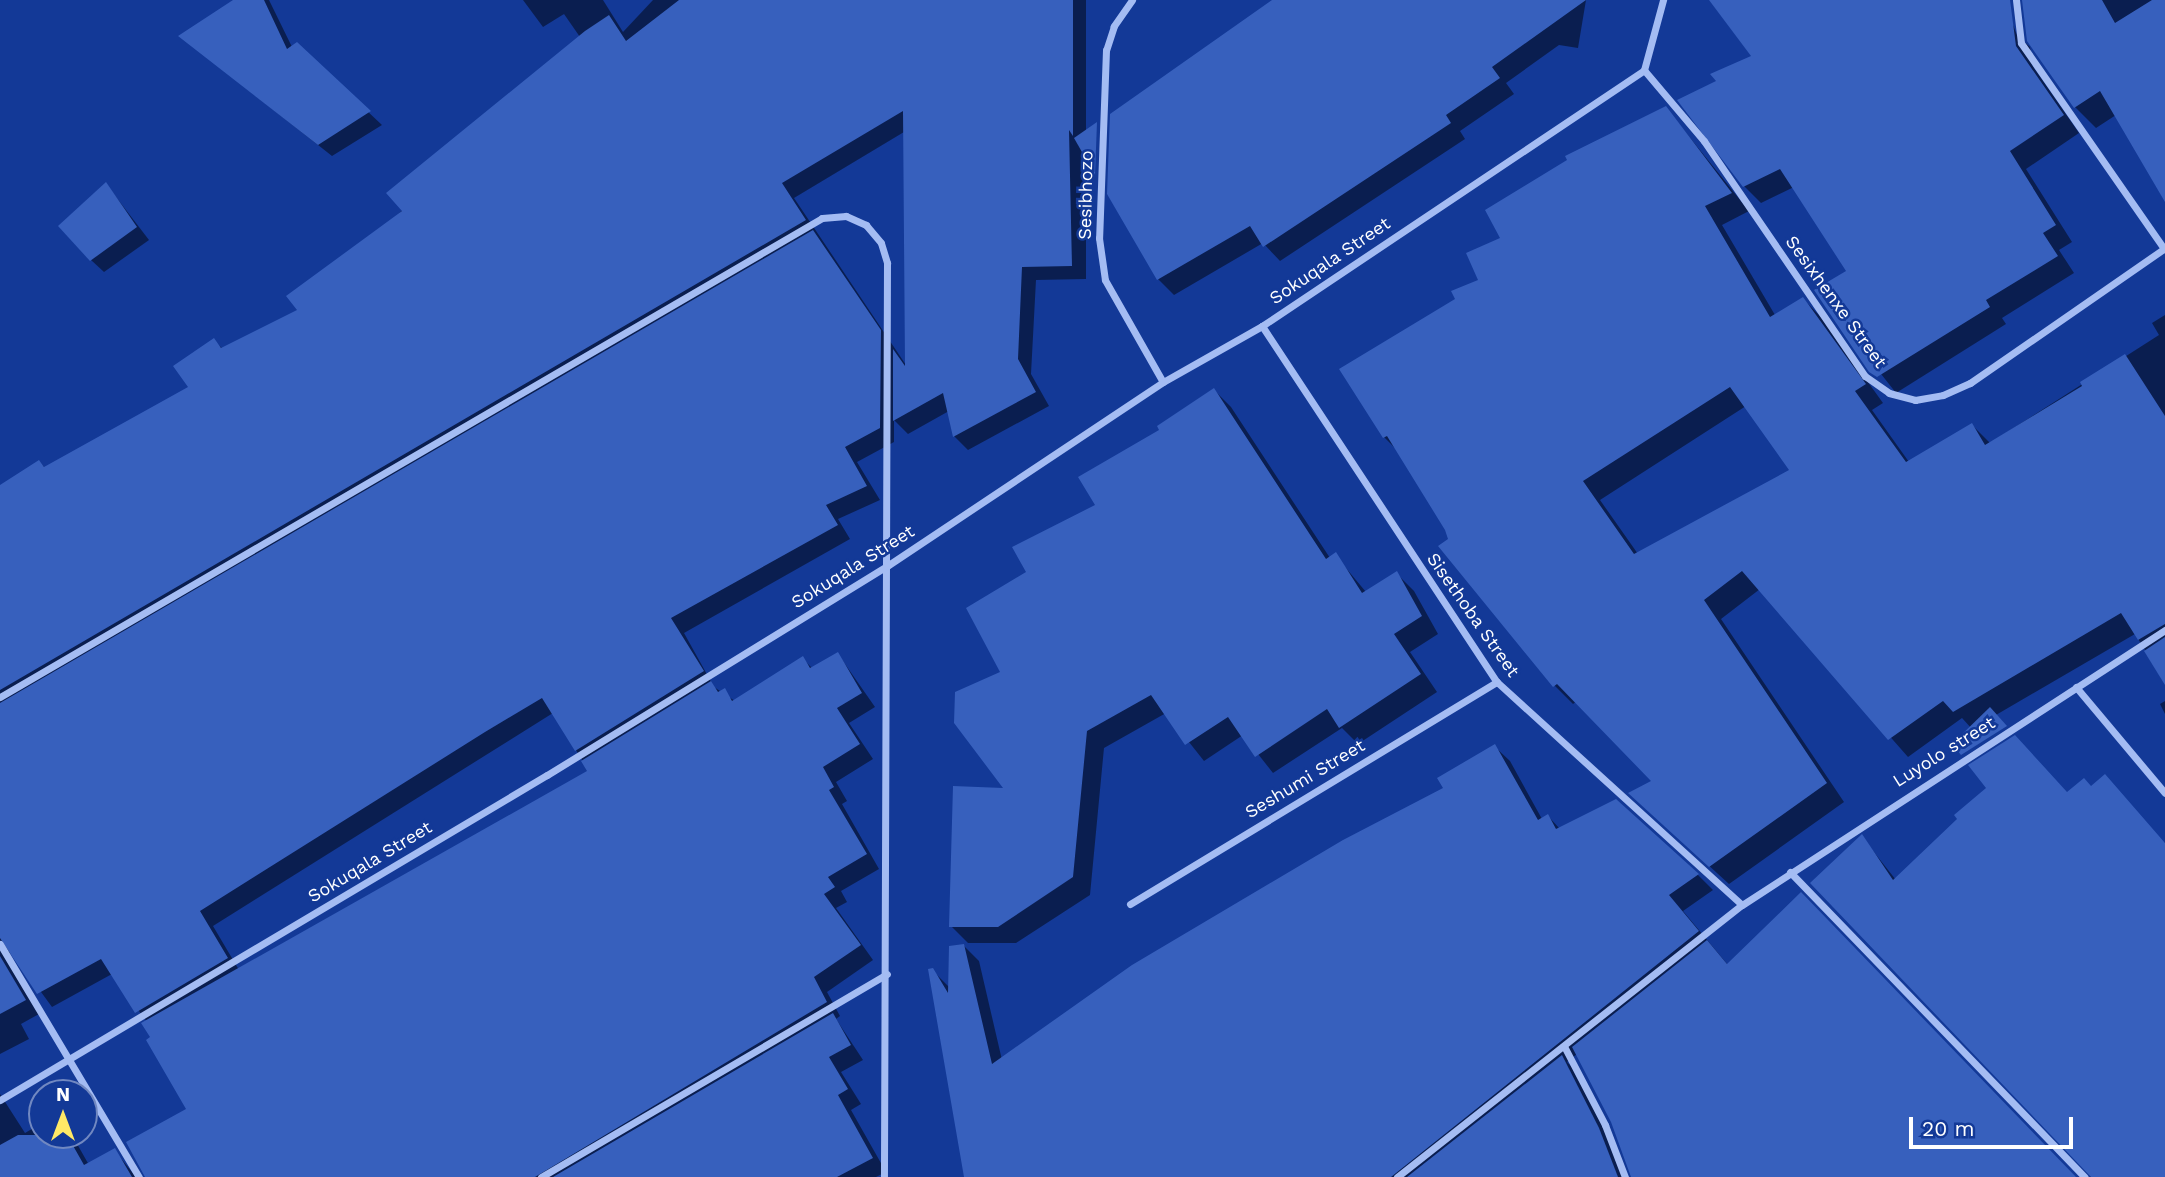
<!DOCTYPE html>
<style>
body{margin:0}
#map{position:relative;width:2165px;height:1177px;overflow:hidden;background:#133997;font-family:"Work Sans",sans-serif}
div>[style]{position:absolute}
.shadow>*{inset:0;background:#0007}
.building>*{inset:0;background:#3760bd}
.street>*{height:7px;margin:-3.5px;padding:0 3.5px;transform-origin:3.5px;border-radius:3.5px;background:#a4bcf3}
span{translate:-50% -50%;white-space:nowrap;text-align:center;line-height:1.15;-webkit-text-stroke:5px #133997;paint-order:stroke}
.street-label{font-size:18px;color:#fff}
.north{position:absolute;left:28px;top:1079px;width:70px;height:70px;box-sizing:border-box;background:#133997;border:2px solid #7188c1;border-radius:50%;rotate:0deg;font-size:19px;font-weight:700;line-height:28px;text-align:center;color:#fff}
.north::after{content:'';display:block;margin:auto;width:24px;height:32px;background:#ffe966;clip-path:polygon(50% 0,100% 100%,50% 72%,0 100%)}
.scale{position:absolute;left:1909px;top:1117px;width:164px;height:32px;box-sizing:border-box;border:4px solid #fff;border-top:0;padding-left:9px;font-size:21px;line-height:24px;white-space:nowrap;color:#fff;-webkit-text-stroke:5px #133997;paint-order:stroke}
</style>
<div id="map">
<div class="shadow">
<i style="clip-path:polygon(237px 0,269px 0,292px 47px,296px 44px,382px 125px,332px 156px,180px 36px)"></i>
<i style="clip-path:polygon(evenodd,523px 0,603px 0,623px 32px,653px 0,1086px 0,1086px 279px,1036px 280px,1031px 374px,1049px 406px,968px 450px,954px 436px,949px 411px,908px 434px,894px 420px,894px 442px,857px 462px,880px 500px,838px 519px,850px 539px,684px 633px,714px 687px,735px 701px,803px 659px,813px 669px,838px 654px,875px 707px,849px 723px,873px 759px,836px 782px,847px 801px,842px 804px,879px 869px,841px 891px,847px 902px,836px 908px,873px 960px,827px 992px,840px 1016px,836px 1019px,863px 1060px,841px 1072px,861px 1104px,851px 1110px,886px 1172px,876px 1177px,145px 1177px,188px 1109px,147px 1022px,112px 974px,52px 1007px,11px 951px,8px 962px,39px 1014px,21px 1024px,29px 1039px,0 1054px,0 489px,39px 461px,45px 468px,191px 388px,213px 340px,223px 349px,299px 311px,580px 37px,564px 14px,543px 27px,523px 0,904px 132px,906px 365px,794px 198px,904px 132px,523px 0,553px 713px,589px 771px,239px 970px,213px 926px,553px 713px)"></i>
<i style="clip-path:polygon(1273px 0,1586px 0,1578px 48px,1559px 45px,1506px 83px,1514px 94px,1460px 131px,1465px 139px,1280px 261px,1263px 243px,1174px 295px,1158px 279px)"></i>
<i style="clip-path:polygon(1791px 0,2003px 0,2017px 35px,2030px 47px,2032px 65px,2079px 133px,2026px 169px,2072px 242px,2059px 250px,2074px 273px,2002px 318px,2006px 324px,1896px 393px,1816px 291px,1848px 271px,1794px 187px,1761px 203px,1744px 186px,1793px 39px)"></i>
<i style="clip-path:polygon(2067px 0,2165px 0,2165px 178px,2116px 115px,2096px 128px,2075px 107px,2029px 40px)"></i>
<i style="clip-path:polygon(evenodd,1666px 108px,1749px 211px,1722px 225px,1775px 315px,1803px 299px,1821px 317px,1883px 403px,1872px 410px,1909px 462px,1972px 425px,1990px 443px,2159px 335px,2152px 323px,2165px 315px,2165px 682px,2135px 634px,1972px 729px,1962px 718px,1908px 757px,1760px 589px,1721px 619px,1844px 802px,1729px 884px,1649px 811px,1654px 782px,1577px 701px,1573px 704px,1555px 686px,1440px 546px,1450px 540px,1447px 530px,1399px 452px,1384px 437px,1457px 300px,1480px 281px,1503px 239px,1666px 108px,1746px 406px,1792px 470px,1638px 554px,1600px 500px,1746px 406px)"></i>
<i style="clip-path:polygon(106px 184px,149px 240px,104px 272px,91px 260px)"></i>
<i style="clip-path:polygon(1214px 390px,1231px 407px,1330px 558px,1335px 555px,1366px 592px,1396px 573px,1414px 591px,1438px 634px,1410px 652px,1437px 692px,1358px 744px,1342px 728px,1273px 773px,1243px 735px,1204px 761px,1166px 713px,1104px 748px,1090px 895px,1016px 943px,968px 943px,951px 926px,1007px 789px,1002px 673px,1028px 573px,1097px 506px,1161px 431px)"></i>
<i style="clip-path:polygon(2165px 701px,2165px 714px,2160px 704px)"></i>
<i style="clip-path:polygon(1494px 746px,1510px 761px,1542px 819px,1548px 816px,1560px 829px,1616px 801px,1698px 875px,1713px 890px,1683px 911px,1728px 965px,2075px 1177px,1632px 1177px,1612px 1122px,1577px 1054px,1567px 1062px,1577px 1072px,1627px 1177px,966px 1177px,932px 970px,949px 987px,964px 946px,979px 961px,1002px 1060px,1445px 789px)"></i>
<i style="clip-path:polygon(2091px 788px,2165px 843px,2165px 1177px,2091px 1177px,1862px 837px,1896px 880px,2068px 794px)"></i>
<i style="clip-path:polygon(0 1094px,25px 1133px,42px 1123px,42px 1135px,72px 1135px,89px 1165px,115px 1151px,136px 1177px,0 1177px)"></i>
</div>
<div class="building">
<i style="clip-path:polygon(233px 0,264px 0,287px 49px,297px 42px,371px 111px,318px 145px,178px 36px)"></i>
<i style="clip-path:polygon(679px 0,1073px 0,1073px 136px,1069px 130px,1072px 266px,1022px 267px,1018px 359px,1036px 392px,953px 437px,943px 393px,893px 421px,893px 349px,905px 366px,903px 111px,782px 183px,806px 220px,0 690px,0 485px,39px 460px,44px 467px,188px 387px,173px 366px,214px 338px,221px 348px,297px 310px,286px 296px,402px 211px,386px 193px,585px 31px,609px 15px,626px 41px)"></i>
<i style="clip-path:polygon(1272px 0,1586px 0,1492px 67px,1500px 78px,1446px 115px,1451px 123px,1263px 247px,1250px 226px,1157px 280px,1107px 194px,1110px 114px)"></i>
<i style="clip-path:polygon(1709px 0,2010px 0,2016px 46px,2064px 115px,2010px 151px,2056px 225px,2043px 233px,2058px 256px,1986px 300px,1990px 307px,1877px 377px,1869px 372px,1814px 290px,1846px 271px,1780px 169px,1743px 187px,1677px 100px,1716px 81px,1710px 74px,1751px 56px)"></i>
<i style="clip-path:polygon(2022px 0,2102px 0,2115px 23px,2152px 0,2165px 0,2165px 202px,2100px 91px,2074px 108px,2027px 41px)"></i>
<i style="clip-path:polygon(evenodd,1666px 106px,1732px 193px,1705px 206px,1770px 317px,1803px 297px,1866px 384px,1855px 391px,1906px 462px,1972px 423px,1985px 445px,2082px 386px,2080px 382px,2125px 354px,2165px 416px,2165px 624px,2138px 640px,2121px 613px,1953px 712px,1943px 701px,1888px 740px,1742px 571px,1704px 600px,1827px 783px,1709px 867px,1628px 793px,1651px 781px,1557px 684px,1553px 687px,1438px 546px,1448px 539px,1445px 530px,1387px 436px,1383px 438px,1339px 369px,1455px 299px,1451px 291px,1478px 280px,1466px 253px,1500px 238px,1485px 210px,1567px 160px,1565px 156px,1666px 106px,1730px 387px,1789px 470px,1634px 554px,1583px 481px,1730px 387px)"></i>
<i style="clip-path:polygon(1097px 122px,1095px 175px,1074px 138px)"></i>
<i style="clip-path:polygon(106px 182px,137px 227px,90px 261px,58px 226px)"></i>
<i style="clip-path:polygon(813px 230px,881px 330px,880px 428px,845px 447px,867px 486px,826px 505px,838px 525px,671px 618px,704px 671px,575px 751px,542px 698px,485px 732px,200px 911px,228px 958px,135px 1013px,101px 959px,37px 994px,0 938px,0 703px)"></i>
<i style="clip-path:polygon(1214px 388px,1326px 559px,1336px 552px,1362px 593px,1397px 571px,1422px 616px,1394px 634px,1421px 674px,1339px 728px,1327px 709px,1255px 757px,1228px 717px,1185px 745px,1151px 695px,1087px 731px,1073px 877px,998px 927px,949px 927px,953px 786px,1003px 788px,954px 723px,955px 692px,1000px 672px,966px 608px,1026px 572px,1012px 547px,1095px 505px,1078px 477px,1159px 430px,1157px 426px)"></i>
<i style="clip-path:polygon(2165px 637px,2165px 685px,2144px 651px)"></i>
<i style="clip-path:polygon(838px 652px,862px 693px,837px 708px,860px 744px,823px 767px,834px 787px,829px 790px,867px 854px,828px 877px,835px 887px,824px 894px,861px 945px,814px 977px,827px 1002px,535px 1177px,145px 1177px,126px 1142px,186px 1109px,146px 1040px,150px 1037px,141px 1023px,587px 771px,581px 761px,711px 681px,718px 692px,725px 688px,732px 701px,803px 656px,810px 668px)"></i>
<i style="clip-path:polygon(1990px 707px,2007px 726px,1961px 755px,1952px 744px)"></i>
<i style="clip-path:polygon(2015px 735px,2067px 792px,2084px 778px,2091px 786px,2105px 774px,2165px 843px,2165px 1177px,2091px 1177px,1810px 883px,1862px 834px,1893px 880px,1957px 819px,1954px 815px,1986px 788px,1968px 765px)"></i>
<i style="clip-path:polygon(1495px 744px,1538px 820px,1548px 814px,1556px 829px,1616px 799px,1699px 874px,1669px 895px,1699px 931px,1391px 1177px,964px 1177px,928px 969px,933px 968px,948px 993px,949px 946px,964px 944px,992px 1064px,1132px 965px,1343px 840px,1443px 788px,1437px 778px)"></i>
<i style="clip-path:polygon(1801px 892px,2076px 1177px,1631px 1177px,1611px 1122px,1572px 1047px,1707px 940px,1727px 964px)"></i>
<i style="clip-path:polygon(0 956px,26px 1000px,0 1014px)"></i>
<i style="clip-path:polygon(833px 1013px,851px 1045px,829px 1057px,848px 1089px,838px 1095px,873px 1158px,837px 1177px,553px 1177px)"></i>
<i style="clip-path:polygon(1562px 1055px,1599px 1128px,1618px 1177px,1407px 1177px)"></i>
<i style="clip-path:polygon(18px 1135px,67px 1135px,84px 1165px,115px 1148px,132px 1177px,0 1177px,0 1145px)"></i>
</div>
<div class="street">
<i style="left:1132px;top:0;width:32px;rotate:125deg"></i>
<i style="left:1114px;top:26px;width:25px;rotate:108deg"></i>
<i style="left:1106px;top:50px;width:188px;rotate:92.1deg"></i>
<i style="left:1099px;top:238px;width:42px;rotate:81.9deg"></i>
<i style="left:1105px;top:280px;width:117px;rotate:60.4deg"></i>
<i style="left:2016px;top:0;width:43px;rotate:83.4deg"></i>
<i style="left:2021px;top:43px;width:251px;rotate:55.2deg"></i>
<i style="left:1644px;top:70px;width:93px;rotate:49.8deg"></i>
<i style="left:1704px;top:141px;width:285px;rotate:55.6deg"></i>
<i style="left:1865px;top:376px;width:29px;rotate:35deg"></i>
<i style="left:1889px;top:393px;width:27px;rotate:15deg"></i>
<i style="left:1915px;top:400px;width:28px;rotate:-10deg"></i>
<i style="left:1943px;top:395px;width:30px;rotate:-24deg"></i>
<i style="left:1970px;top:383px;width:237px;rotate:-34.7deg"></i>
<i style="left:1262px;top:326px;width:427px;rotate:56.6deg"></i>
<i style="left:1497px;top:682px;width:331px;rotate:42.3deg"></i>
<i style="left:2076px;top:687px;width:138px;rotate:50deg"></i>
<i style="left:0;top:697px;width:951px;rotate:-30.23deg"></i>
<i style="left:822px;top:218px;width:24px;rotate:-5deg"></i>
<i style="left:846px;top:216px;width:22px;rotate:24deg"></i>
<i style="left:866px;top:225px;width:23px;rotate:50deg"></i>
<i style="left:881px;top:243px;width:21px;rotate:73deg"></i>
<i style="left:887px;top:263px;width:914px;rotate:90.19deg"></i>
<i style="left:1790px;top:872px;width:424px;rotate:46deg"></i>
<i style="left:1130px;top:904px;width:429px;rotate:-31.2deg"></i>
<i style="left:0;top:944px;width:271px;rotate:59.2deg"></i>
<i style="left:1565px;top:1048px;width:87px;rotate:62.5deg"></i>
<i style="left:1605px;top:1125px;width:56px;rotate:69deg"></i>
<i style="left:0;top:1100px;width:636px;rotate:-30.72deg"></i>
<i style="left:547px;top:775px;width:399px;rotate:-31.6deg"></i>
<i style="left:887px;top:566px;width:332px;rotate:-33.7deg"></i>
<i style="left:1163px;top:382px;width:114px;rotate:-29.5deg"></i>
<i style="left:1262px;top:326px;width:460px;rotate:-33.8deg"></i>
<i style="left:1644px;top:70px;width:73px;rotate:-74.8deg"></i>
<i style="left:541px;top:1177px;width:401px;rotate:-30.4deg"></i>
<i style="left:1397px;top:1177px;width:439px;rotate:-38.3deg"></i>
<i style="left:1742px;top:905px;width:505px;rotate:-33.03deg"></i>
</div>
<div class="street-label">
<span style="left:1086px;top:195px;rotate:-89deg">Sesibhozo</span>
<span style="left:1330px;top:261px;rotate:-34deg">Sokuqala Street</span>
<span style="left:1836px;top:302px;rotate:54deg">Sesixhenxe Street</span>
<span style="left:853px;top:567px;rotate:-32deg">Sokuqala Street</span>
<span style="left:1473px;top:615px;rotate:55deg">Sisethoba Street</span>
<span style="left:1944px;top:752px;rotate:-32deg">Luyolo street</span>
<span style="left:1305px;top:779px;rotate:-31deg">Seshumi Street</span>
<span style="left:370px;top:862px;rotate:-31deg">Sokuqala Street</span>
</div>
<div class="north">N</div>
<div class="scale">20 m</div>
</div>
